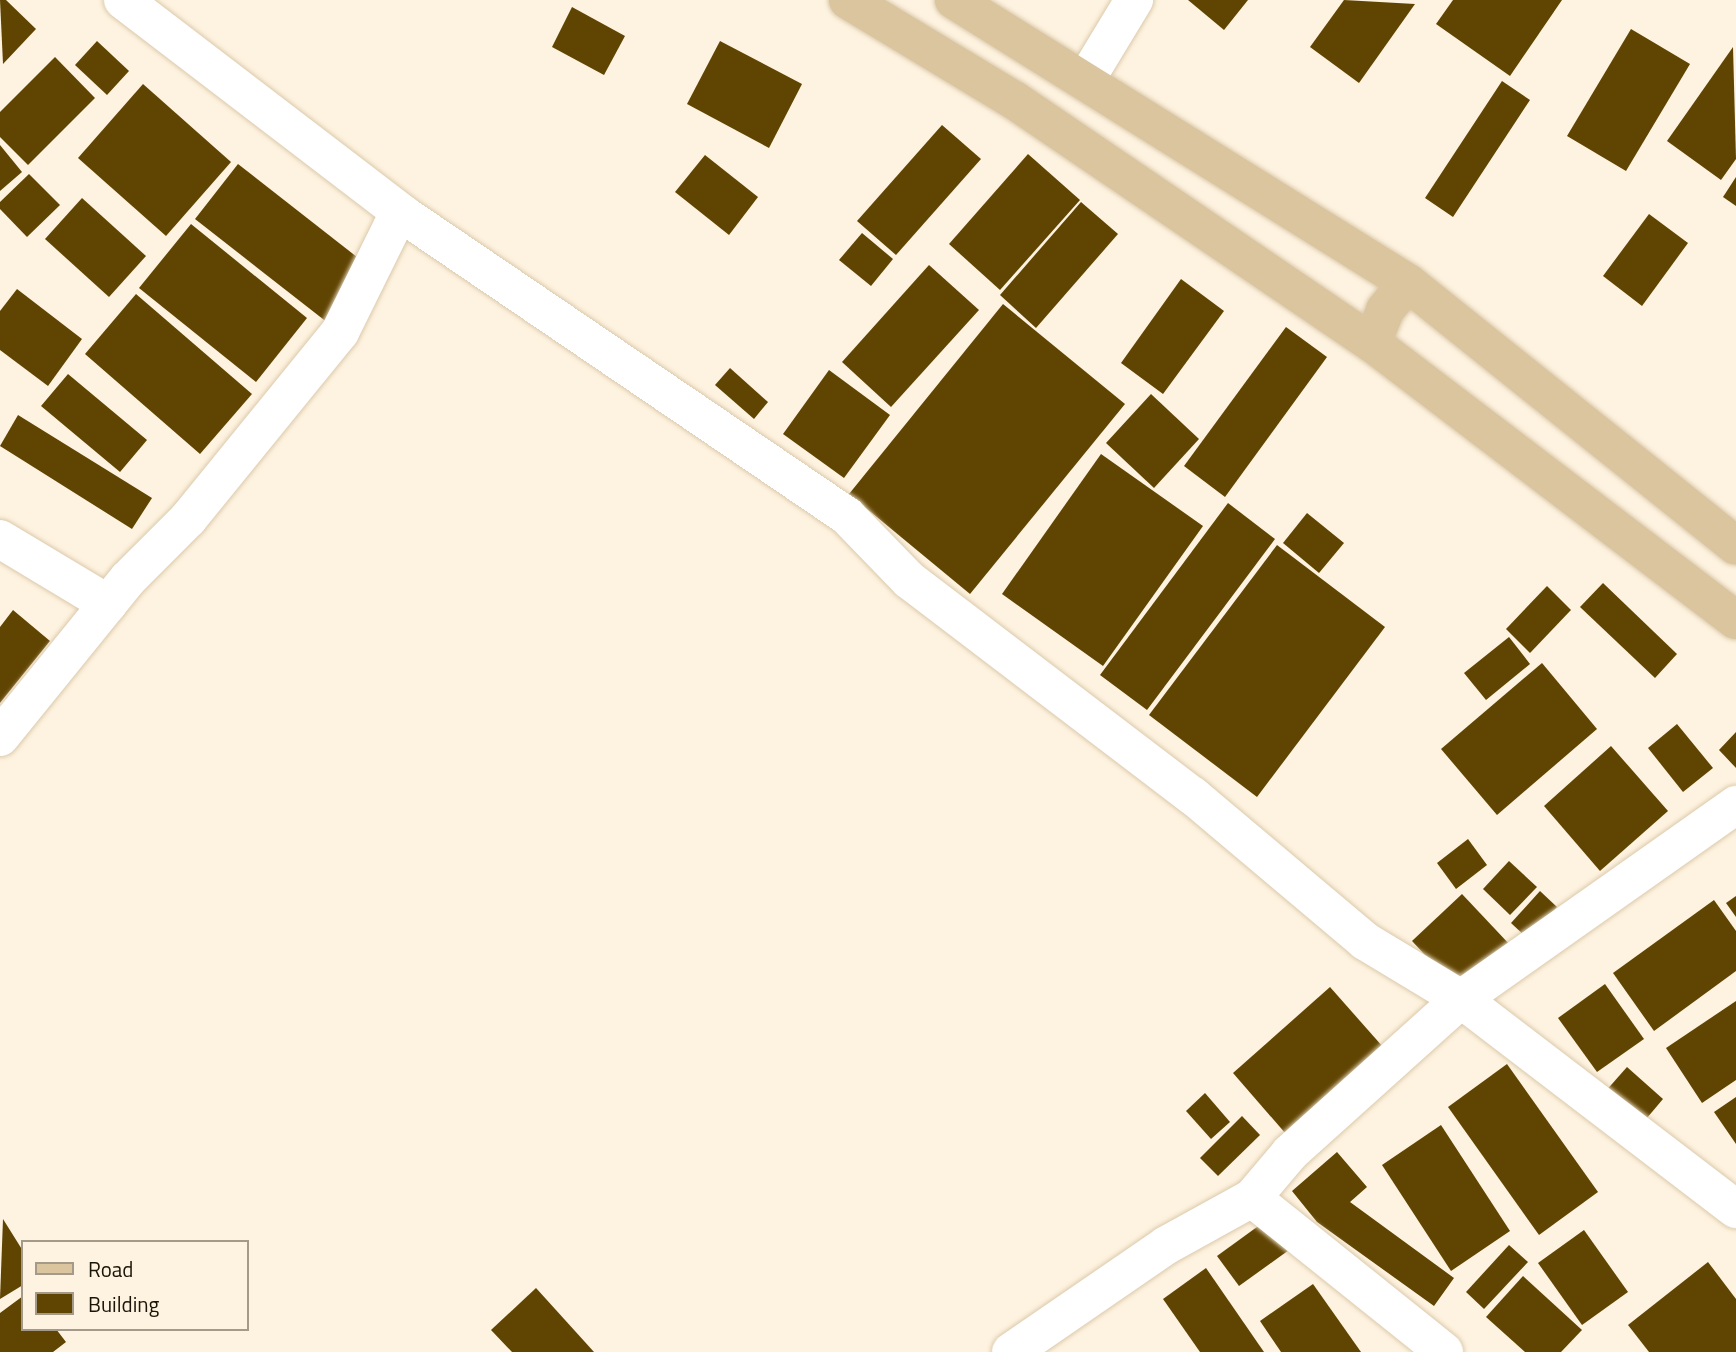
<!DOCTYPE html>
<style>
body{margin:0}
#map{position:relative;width:1736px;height:1352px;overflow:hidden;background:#fef3e0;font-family:"Titillium Web",sans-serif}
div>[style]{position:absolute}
.building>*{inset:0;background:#604402}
.roads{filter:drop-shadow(0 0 2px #dbc9ab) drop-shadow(0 0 2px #dbc9ab)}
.minor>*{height:38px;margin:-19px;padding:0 19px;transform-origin:19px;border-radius:19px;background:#fff}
.major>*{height:38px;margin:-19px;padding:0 19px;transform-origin:19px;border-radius:19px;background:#dac59f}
span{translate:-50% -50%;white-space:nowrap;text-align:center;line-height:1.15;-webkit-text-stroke:7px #fef3e0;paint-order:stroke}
.legend{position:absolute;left:21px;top:1240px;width:228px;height:91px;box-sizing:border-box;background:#fef3e0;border:2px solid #a39a8a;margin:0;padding:9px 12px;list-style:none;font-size:21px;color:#1b1409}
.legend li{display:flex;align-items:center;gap:14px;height:35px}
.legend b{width:35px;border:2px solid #a39a8a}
</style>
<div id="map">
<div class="building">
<i style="clip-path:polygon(0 0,6px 0,36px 29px,3px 64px)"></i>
<i style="clip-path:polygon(1188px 0,1248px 0,1224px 30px)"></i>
<i style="clip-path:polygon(1344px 0,1415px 4px,1359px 83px,1310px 47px)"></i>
<i style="clip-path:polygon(1453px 0,1562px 0,1510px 76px,1436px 24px)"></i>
<i style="clip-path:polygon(572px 7px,625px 36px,604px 75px,552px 47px)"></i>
<i style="clip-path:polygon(1631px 29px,1690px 64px,1626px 171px,1567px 136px)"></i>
<i style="clip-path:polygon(97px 41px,129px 71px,107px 95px,75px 65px)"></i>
<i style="clip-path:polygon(720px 41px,802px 84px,769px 148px,687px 104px)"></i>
<i style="clip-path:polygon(1733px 47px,1736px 159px,1721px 180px,1667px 141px)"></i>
<i style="clip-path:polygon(55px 57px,95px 98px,28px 165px,0 137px,0 112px)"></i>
<i style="clip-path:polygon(1502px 81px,1530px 100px,1453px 217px,1425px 198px)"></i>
<i style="clip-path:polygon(143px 84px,231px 162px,166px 236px,78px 158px)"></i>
<i style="clip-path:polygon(942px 125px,981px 159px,896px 255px,857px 221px)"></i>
<i style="clip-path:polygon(0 145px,22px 172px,0 191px)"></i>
<i style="clip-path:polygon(1028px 154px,1080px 200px,1000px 290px,949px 244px)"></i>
<i style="clip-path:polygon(705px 155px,758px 197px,729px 235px,675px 192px)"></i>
<i style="clip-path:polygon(238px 164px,371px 268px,328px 323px,195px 219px)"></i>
<i style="clip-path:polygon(29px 174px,60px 205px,27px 237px,0 209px,0 202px)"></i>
<i style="clip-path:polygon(1736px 177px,1736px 206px,1723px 197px)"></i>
<i style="clip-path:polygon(82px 198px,146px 256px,109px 297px,45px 239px)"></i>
<i style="clip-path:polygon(1081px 202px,1118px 234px,1036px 328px,1000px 295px)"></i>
<i style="clip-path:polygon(1649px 214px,1688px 243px,1642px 306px,1603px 276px)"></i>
<i style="clip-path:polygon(191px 224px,307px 318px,256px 382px,139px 288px)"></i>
<i style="clip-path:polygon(862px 233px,893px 259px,871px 286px,839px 260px)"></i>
<i style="clip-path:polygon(929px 265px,979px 310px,891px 407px,842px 362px)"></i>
<i style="clip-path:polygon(1181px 279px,1224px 311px,1163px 394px,1121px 363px)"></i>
<i style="clip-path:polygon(17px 289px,82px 339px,48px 386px,0 350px,0 311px)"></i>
<i style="clip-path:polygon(136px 294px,252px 394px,200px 454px,85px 354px)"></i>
<i style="clip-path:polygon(1003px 304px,1125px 404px,970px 594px,849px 494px)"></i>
<i style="clip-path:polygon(1286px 327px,1327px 357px,1225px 497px,1184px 466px)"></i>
<i style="clip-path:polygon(730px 368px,768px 402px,754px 419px,715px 385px)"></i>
<i style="clip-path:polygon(829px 370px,890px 415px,844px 478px,783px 434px)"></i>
<i style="clip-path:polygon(68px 374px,147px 440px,120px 472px,41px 406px)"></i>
<i style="clip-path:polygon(1151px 394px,1199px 439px,1154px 488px,1106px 443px)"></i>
<i style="clip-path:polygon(18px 415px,152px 498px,132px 529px,0 446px)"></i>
<i style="clip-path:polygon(1101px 454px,1203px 526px,1103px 666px,1002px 594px)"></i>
<i style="clip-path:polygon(1228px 503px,1275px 539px,1147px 710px,1100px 675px)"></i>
<i style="clip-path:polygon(1307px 513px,1344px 543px,1319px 573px,1283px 543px)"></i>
<i style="clip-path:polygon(1277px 545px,1385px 627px,1257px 797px,1149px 715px)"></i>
<i style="clip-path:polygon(1603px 583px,1677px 654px,1655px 678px,1580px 607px)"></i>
<i style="clip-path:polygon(1547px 586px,1571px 610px,1530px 653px,1506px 629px)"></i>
<i style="clip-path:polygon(13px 610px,50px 641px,0 703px,0 627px)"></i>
<i style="clip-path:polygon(1509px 637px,1530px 664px,1486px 700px,1464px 673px)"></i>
<i style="clip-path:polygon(1542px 663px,1597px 729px,1497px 815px,1441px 749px)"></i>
<i style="clip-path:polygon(1677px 724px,1713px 768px,1683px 792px,1648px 748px)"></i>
<i style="clip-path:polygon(1736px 732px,1736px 768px,1719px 750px)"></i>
<i style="clip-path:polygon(1611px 746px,1668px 811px,1600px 871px,1544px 806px)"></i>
<i style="clip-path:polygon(1468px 839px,1487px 865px,1456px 889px,1437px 863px)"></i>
<i style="clip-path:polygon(1509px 861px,1537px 887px,1510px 915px,1483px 889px)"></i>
<i style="clip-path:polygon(1540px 891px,1557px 907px,1528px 939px,1511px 923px)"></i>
<i style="clip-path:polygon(1462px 894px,1511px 946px,1460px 993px,1412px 941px)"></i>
<i style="clip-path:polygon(1736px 896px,1736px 917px,1726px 903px)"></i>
<i style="clip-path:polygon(1714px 900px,1736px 931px,1736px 971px,1654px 1031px,1613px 973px)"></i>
<i style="clip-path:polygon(1605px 984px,1644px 1039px,1597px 1072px,1558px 1018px)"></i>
<i style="clip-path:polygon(1330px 987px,1383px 1047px,1286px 1134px,1233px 1073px)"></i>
<i style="clip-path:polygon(1736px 1001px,1736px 1080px,1702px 1103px,1666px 1048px)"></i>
<i style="clip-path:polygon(1507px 1064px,1598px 1192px,1539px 1235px,1448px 1107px)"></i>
<i style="clip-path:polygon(1627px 1067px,1663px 1099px,1641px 1125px,1604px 1093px)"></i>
<i style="clip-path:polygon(1205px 1093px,1230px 1122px,1211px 1139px,1186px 1111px)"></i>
<i style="clip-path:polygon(1736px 1097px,1736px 1144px,1714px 1112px)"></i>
<i style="clip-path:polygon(1242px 1116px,1260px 1135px,1218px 1176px,1200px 1158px)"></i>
<i style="clip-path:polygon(1441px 1125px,1510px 1231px,1451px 1271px,1382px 1165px)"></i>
<i style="clip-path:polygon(1337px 1152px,1367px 1187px,1350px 1202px,1454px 1278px,1434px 1306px,1317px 1222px,1292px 1191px)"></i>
<i style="clip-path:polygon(3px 1219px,23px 1251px,23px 1285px,0 1299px)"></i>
<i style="clip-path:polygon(1268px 1219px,1289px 1250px,1239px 1286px,1217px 1256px)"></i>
<i style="clip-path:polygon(1584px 1230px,1628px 1292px,1582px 1325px,1538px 1263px)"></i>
<i style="clip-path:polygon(1509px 1245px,1528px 1262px,1484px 1309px,1466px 1292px)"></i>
<i style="clip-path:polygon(1708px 1262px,1736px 1299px,1736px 1352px,1649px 1352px,1628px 1325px)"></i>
<i style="clip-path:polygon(1206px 1268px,1264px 1352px,1200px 1352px,1163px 1299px)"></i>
<i style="clip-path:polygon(1523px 1276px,1582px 1330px,1561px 1352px,1525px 1352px,1486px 1317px)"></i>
<i style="clip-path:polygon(1313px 1284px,1361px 1352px,1281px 1352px,1260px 1321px)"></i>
<i style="clip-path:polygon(536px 1288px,594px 1352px,512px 1352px,491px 1330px)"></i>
<i style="clip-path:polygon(23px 1296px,23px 1329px,56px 1329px,66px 1342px,53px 1352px,0 1352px,0 1313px)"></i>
</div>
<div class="roads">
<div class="minor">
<i style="left:123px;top:0;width:354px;rotate:37.4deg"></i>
<i style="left:404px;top:215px;width:536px;rotate:34.19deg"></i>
<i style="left:847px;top:516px;width:89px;rotate:45.9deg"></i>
<i style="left:909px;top:580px;width:357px;rotate:37.3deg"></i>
<i style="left:1193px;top:796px;width:225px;rotate:40.1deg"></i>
<i style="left:1365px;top:941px;width:112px;rotate:31.1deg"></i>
<i style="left:1461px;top:999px;width:346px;rotate:37.4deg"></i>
<i style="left:1085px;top:81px;width:95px;rotate:-58.8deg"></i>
<i style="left:0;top:539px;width:126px;rotate:31deg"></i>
<i style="left:0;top:737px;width:203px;rotate:-51deg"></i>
<i style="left:128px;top:579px;width:85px;rotate:-45deg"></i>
<i style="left:188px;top:519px;width:241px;rotate:-50.9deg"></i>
<i style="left:340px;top:332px;width:117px;rotate:-63.7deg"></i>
<i style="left:392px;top:227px;width:17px;rotate:-45deg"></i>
<i style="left:1252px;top:1198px;width:246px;rotate:38.7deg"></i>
<i style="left:1011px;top:1352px;width:187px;rotate:-34.5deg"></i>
<i style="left:1165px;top:1246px;width:99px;rotate:-28.9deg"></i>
<i style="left:1252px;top:1198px;width:59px;rotate:-49.8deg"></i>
<i style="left:1290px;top:1153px;width:230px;rotate:-42deg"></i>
<i style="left:1461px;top:999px;width:337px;rotate:-35.2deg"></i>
</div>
<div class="major">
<i style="left:848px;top:0;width:194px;rotate:31.1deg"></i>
<i style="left:1014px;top:100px;width:433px;rotate:34.2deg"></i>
<i style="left:1372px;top:343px;width:457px;rotate:37.3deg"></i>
<i style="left:954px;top:0;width:535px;rotate:31.94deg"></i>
<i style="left:1408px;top:283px;width:420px;rotate:38.7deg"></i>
<i style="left:1372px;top:343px;width:35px;rotate:-68deg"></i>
<i style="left:1385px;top:310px;width:35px;rotate:-50deg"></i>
</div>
</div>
<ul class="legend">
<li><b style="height:9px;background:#dac59f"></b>Road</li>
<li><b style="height:19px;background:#604402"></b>Building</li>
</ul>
</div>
